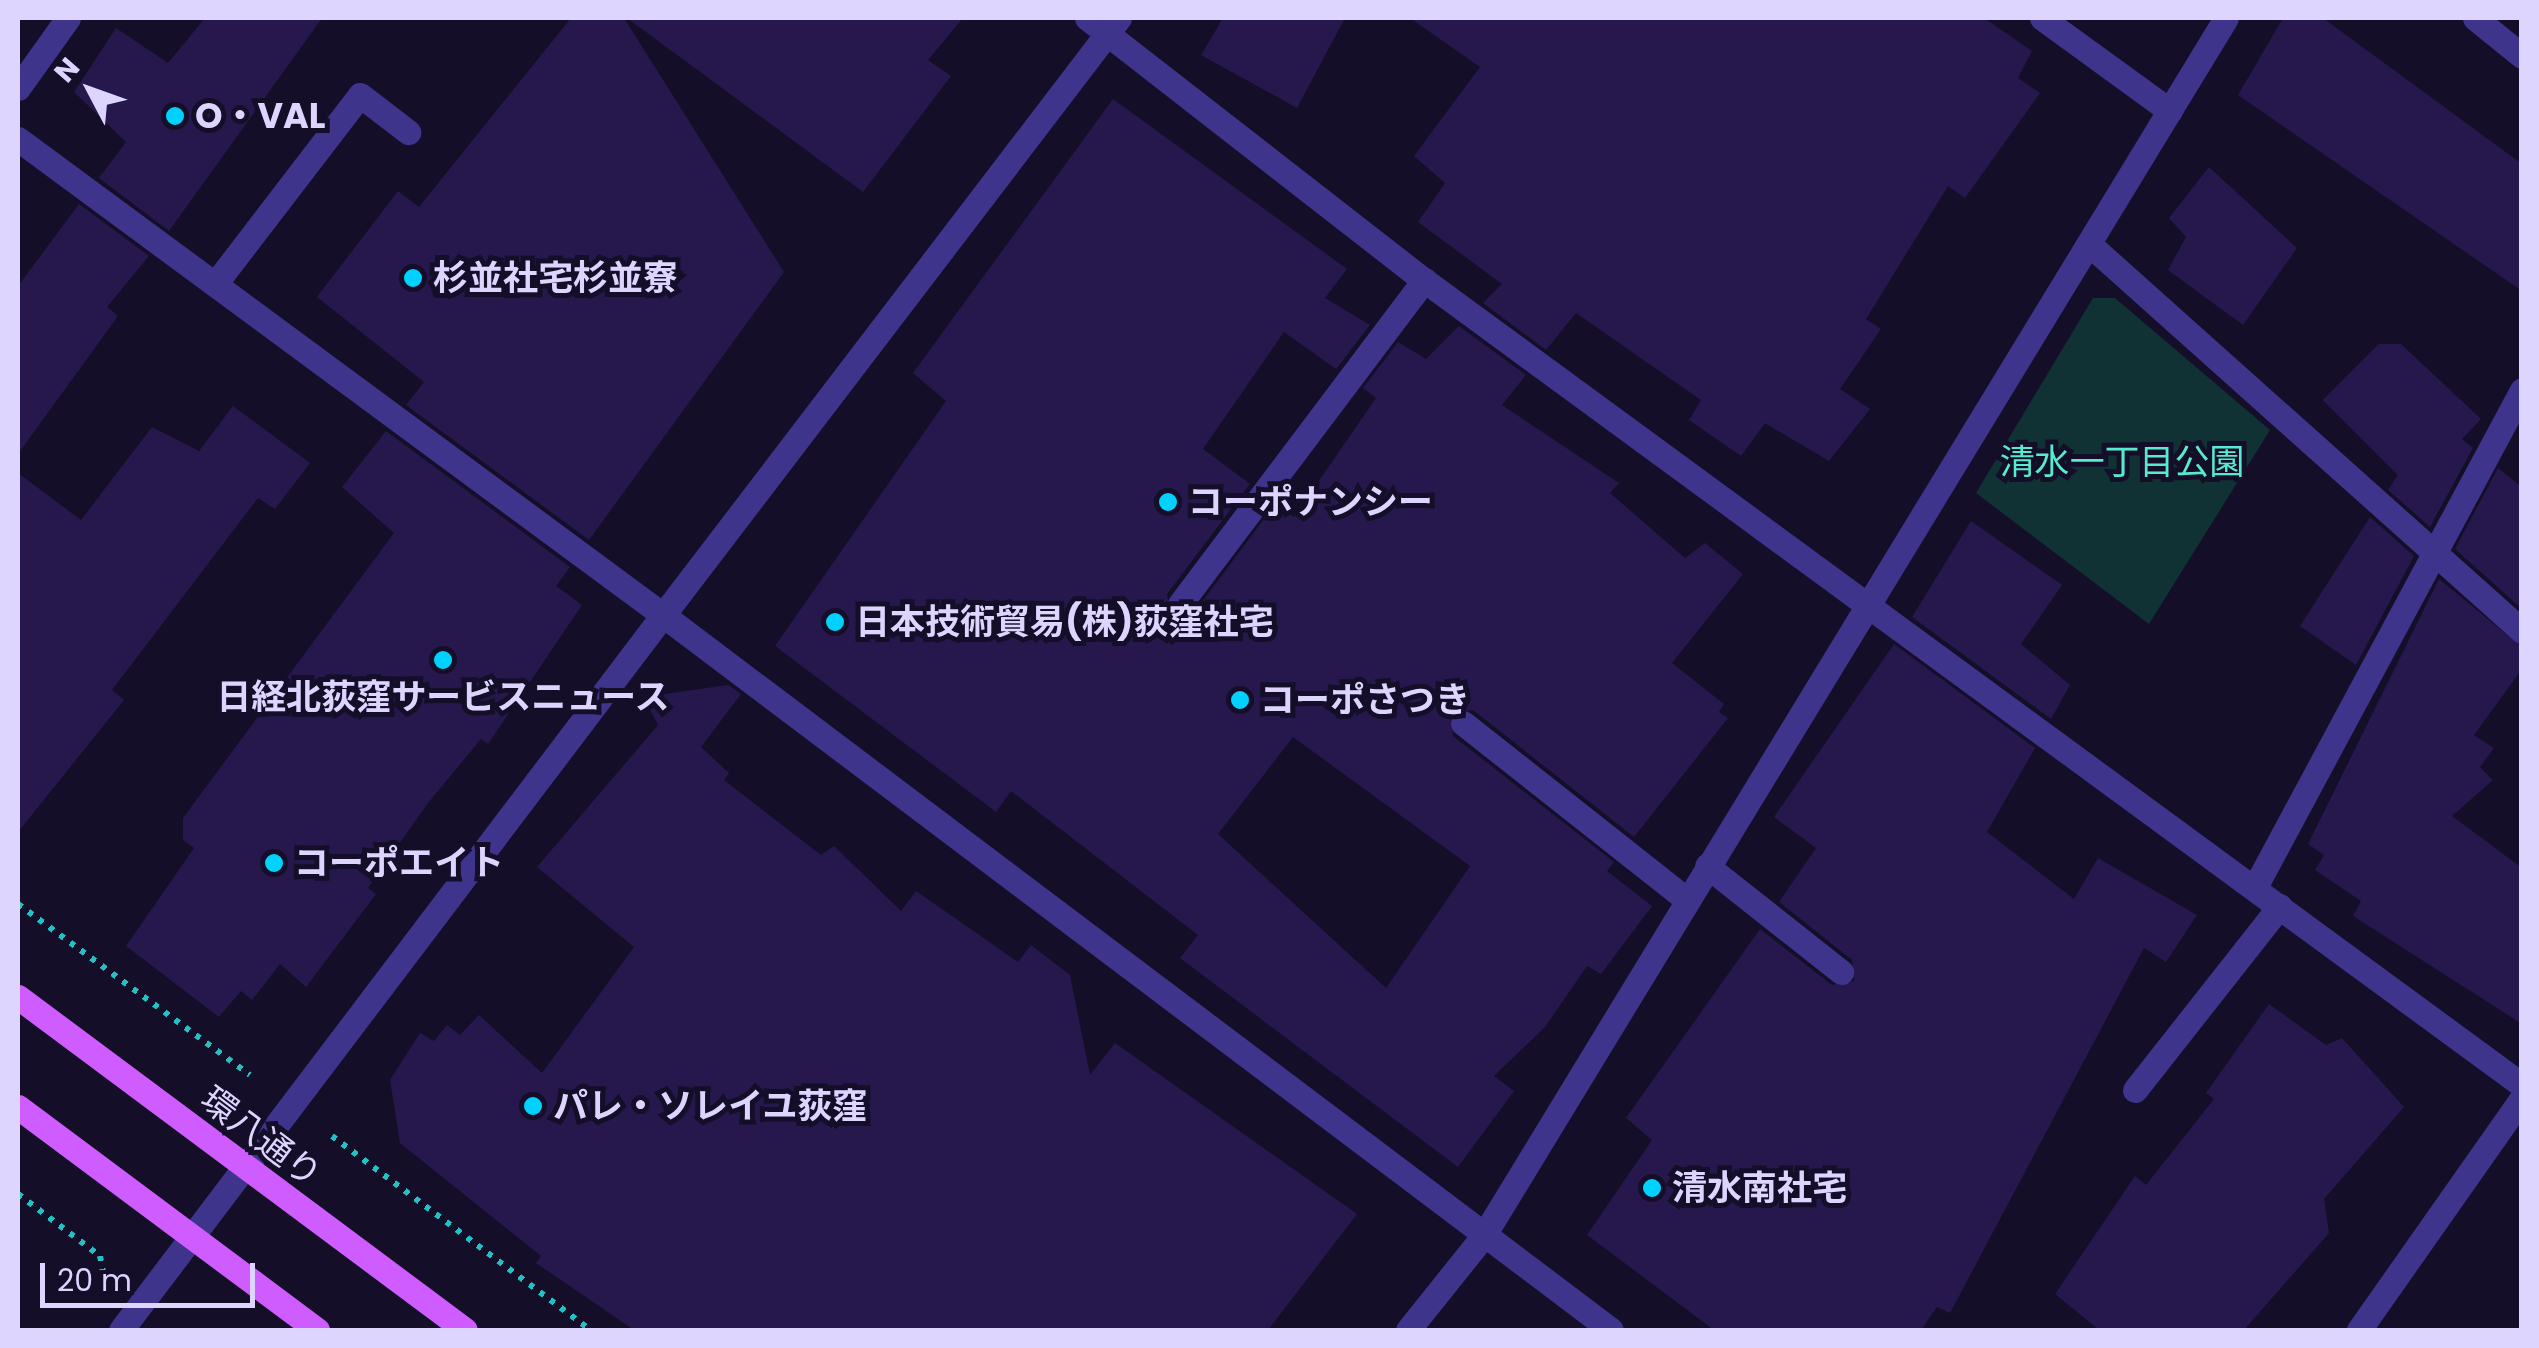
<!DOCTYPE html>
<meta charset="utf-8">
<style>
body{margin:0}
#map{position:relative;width:2539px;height:1348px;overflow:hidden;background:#140e29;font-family:Poppins,"Noto Sans JP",sans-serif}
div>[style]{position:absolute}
.green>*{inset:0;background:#103234}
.building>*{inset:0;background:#26184c}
.path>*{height:6px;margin-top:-3px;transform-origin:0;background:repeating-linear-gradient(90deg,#24c1c4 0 5px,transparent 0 13px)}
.lane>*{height:25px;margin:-12.5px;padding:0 12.5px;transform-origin:12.5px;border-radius:12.5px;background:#3f348c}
.street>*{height:25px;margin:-12.5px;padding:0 12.5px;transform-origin:12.5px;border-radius:12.5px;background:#3f348c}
.primary>*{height:25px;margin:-12.5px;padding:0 12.5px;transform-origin:12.5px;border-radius:12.5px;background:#cf5cff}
.dots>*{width:28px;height:28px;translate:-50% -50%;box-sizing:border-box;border:5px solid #140e29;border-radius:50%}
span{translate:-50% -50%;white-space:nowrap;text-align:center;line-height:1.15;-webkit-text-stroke:10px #140e29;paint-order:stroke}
.poi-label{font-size:35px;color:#ded5ff;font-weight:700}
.left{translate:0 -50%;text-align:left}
.park-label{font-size:35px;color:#56ead1}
.street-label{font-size:35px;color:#ded5ff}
.frame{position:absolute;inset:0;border:20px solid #ded5ff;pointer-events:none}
.north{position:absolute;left:40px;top:40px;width:100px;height:100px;-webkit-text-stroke:8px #140e29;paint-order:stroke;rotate:311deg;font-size:28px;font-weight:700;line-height:40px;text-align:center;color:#ded5ff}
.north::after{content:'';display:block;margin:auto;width:35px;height:45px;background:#ded5ff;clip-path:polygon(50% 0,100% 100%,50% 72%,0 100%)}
.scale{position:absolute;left:40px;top:1263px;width:215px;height:45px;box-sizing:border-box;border:5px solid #ded5ff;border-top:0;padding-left:12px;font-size:30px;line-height:35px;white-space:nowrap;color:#ded5ff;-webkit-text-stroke:8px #140e29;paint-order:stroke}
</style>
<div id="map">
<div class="green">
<i style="clip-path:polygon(2093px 298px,2115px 298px,2270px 430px,2149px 624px,1976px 493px)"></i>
</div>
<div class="building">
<i style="clip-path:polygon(205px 18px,322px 18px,169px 231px,99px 178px,126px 142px,74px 92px,116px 28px,168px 63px)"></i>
<i style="clip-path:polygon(571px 18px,624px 18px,784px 272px,589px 540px,406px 405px,424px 382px,317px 297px,398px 191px,419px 207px)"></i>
<i style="clip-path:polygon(627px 18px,963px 18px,928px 60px,951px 76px,863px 192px)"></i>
<i style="clip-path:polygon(1223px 18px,1345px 18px,1297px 108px,1201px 55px)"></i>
<i style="clip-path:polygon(1410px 18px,1984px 18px,2032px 51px,2018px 78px,2040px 93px,1965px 198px,1948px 186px,1866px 319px,1881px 329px,1840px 389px,1870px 409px,1829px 461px,1765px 423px,1741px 456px,1689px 420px,1701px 400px,1576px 313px,1546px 350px,1483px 303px,1502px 284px,1418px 222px,1445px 183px,1414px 156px,1480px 67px)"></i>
<i style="clip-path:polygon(2283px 18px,2323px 18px,2522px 164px,2522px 291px,2238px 95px)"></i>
<i style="clip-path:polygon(evenodd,1113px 99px,1347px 269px,1325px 298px,1370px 325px,1336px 369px,1284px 332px,1203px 449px,1250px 484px,1167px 594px,1171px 617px,1193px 614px,1276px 503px,1294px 517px,1376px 398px,1363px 388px,1398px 342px,1426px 359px,1459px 326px,1526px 375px,1502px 405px,1619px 483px,1610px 493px,1685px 558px,1705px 543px,1743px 574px,1672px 663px,1724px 704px,1719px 712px,1728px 718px,1634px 837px,1473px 710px,1450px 714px,1453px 736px,1614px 862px,1607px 871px,1652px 906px,1601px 974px,1587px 966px,1545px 1027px,1494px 1076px,1514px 1091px,1458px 1167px,1180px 958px,1198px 935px,1011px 791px,996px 812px,775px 646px,946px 401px,913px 373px,1113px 99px,1293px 737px,1470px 866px,1386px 988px,1218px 834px,1293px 737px)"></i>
<i style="clip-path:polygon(2209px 167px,2297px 248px,2243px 325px,2168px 270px,2186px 237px,2169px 218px)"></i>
<i style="clip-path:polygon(79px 204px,149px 256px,107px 307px,118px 316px,18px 454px,18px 286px)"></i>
<i style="clip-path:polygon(2379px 344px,2401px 344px,2481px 419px,2462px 439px,2473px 448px,2430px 527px,2388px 490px,2398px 475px,2323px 400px)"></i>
<i style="clip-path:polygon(233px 406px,310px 463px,275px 509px,258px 498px,112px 690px,124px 700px,18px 832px,18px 473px,81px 520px,152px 427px,199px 451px)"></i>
<i style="clip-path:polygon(386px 431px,570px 567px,556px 586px,582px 605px,488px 744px,481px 739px,428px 803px,368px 888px,376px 894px,306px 987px,280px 964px,252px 1000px,241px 991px,219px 1017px,126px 946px,194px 848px,183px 840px,183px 818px,394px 533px,342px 487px)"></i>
<i style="clip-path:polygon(2498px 468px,2522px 487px,2522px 609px,2455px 549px)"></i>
<i style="clip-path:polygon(2370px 517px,2414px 556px,2356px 665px,2300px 626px)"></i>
<i style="clip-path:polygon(1971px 521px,2062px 585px,2021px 644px,2070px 685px,2051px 719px,1912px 617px)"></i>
<i style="clip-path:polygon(2439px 579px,2522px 647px,2522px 669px,2474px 735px,2494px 748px,2480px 767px,2493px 780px,2452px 816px,2522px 868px,2522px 1024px,2353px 916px,2361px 901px,2315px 870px,2324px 855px,2308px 844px)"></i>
<i style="clip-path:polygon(1894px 644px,2035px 748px,1987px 832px,2074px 899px,2098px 858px,2197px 915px,2166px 962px,2144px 948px,1950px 1313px,1937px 1307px,1921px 1330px,1714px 1330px,1587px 1235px,1652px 1140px,1626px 1118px,1760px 929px,1832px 985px,1854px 981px,1852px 960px,1779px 902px,1816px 848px,1774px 817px)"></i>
<i style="clip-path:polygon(728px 685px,741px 694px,701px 747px,729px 773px,724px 780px,821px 855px,834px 846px,901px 911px,916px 891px,1018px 962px,1031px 945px,1070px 975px,1090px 1075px,1115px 1043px,1357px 1214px,1268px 1330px,634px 1330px,536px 1263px,541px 1256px,400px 1143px,390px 1080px,420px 1033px,434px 1041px,447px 1025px,460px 1035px,479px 1015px,542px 1073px,634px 947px,537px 867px,658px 725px,643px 697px)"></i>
<i style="clip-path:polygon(2269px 1004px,2326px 1045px,2342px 1038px,2404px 1107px,2324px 1199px,2329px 1233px,2244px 1330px,2099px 1330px,2055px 1294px,2135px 1176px,2146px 1185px,2214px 1099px,2206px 1093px)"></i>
</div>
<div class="path">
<i style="left:18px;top:904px;width:288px;rotate:36.4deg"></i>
<i style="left:332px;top:1136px;width:323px;rotate:36.9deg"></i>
<i style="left:18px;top:1194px;width:103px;rotate:37.1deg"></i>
<i style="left:100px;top:1256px;width:16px;rotate:79deg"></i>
</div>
<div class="lane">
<i style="left:2042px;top:18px;width:158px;rotate:36deg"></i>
<i style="left:2089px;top:244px;width:581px;rotate:41.79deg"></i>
<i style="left:215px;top:284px;width:238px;rotate:-52.5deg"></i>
<i style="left:360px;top:95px;width:61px;rotate:37.6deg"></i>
<i style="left:1180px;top:604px;width:406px;rotate:-53deg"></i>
<i style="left:1463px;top:723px;width:284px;rotate:38.3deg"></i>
<i style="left:1707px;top:866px;width:171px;rotate:38.3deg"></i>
<i style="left:2255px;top:887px;width:564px;rotate:-61.75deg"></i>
</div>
<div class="street">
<i style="left:1087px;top:18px;width:427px;rotate:37.9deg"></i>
<i style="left:1424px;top:280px;width:1361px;rotate:36.25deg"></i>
<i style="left:1119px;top:18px;width:751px;rotate:127.37deg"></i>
<i style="left:663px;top:615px;width:1187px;rotate:37.02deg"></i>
<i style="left:2475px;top:18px;width:60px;rotate:39deg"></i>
<i style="left:18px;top:88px;width:86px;rotate:-54.5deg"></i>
<i style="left:18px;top:139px;width:802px;rotate:36.43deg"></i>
<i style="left:663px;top:615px;width:897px;rotate:127.16deg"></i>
<i style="left:2135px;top:1090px;width:234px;rotate:-51.8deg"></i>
<i style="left:1408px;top:1330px;width:122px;rotate:-51.3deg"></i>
<i style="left:1484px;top:1235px;width:1425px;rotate:-58.63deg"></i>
<i style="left:2359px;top:1330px;width:284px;rotate:-54.9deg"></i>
</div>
<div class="primary">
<i style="left:18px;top:997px;width:557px;rotate:36.68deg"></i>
<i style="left:18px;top:1107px;width:373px;rotate:36.7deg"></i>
</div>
<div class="dots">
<i style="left:175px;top:116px;background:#01d1ff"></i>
<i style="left:413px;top:278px;background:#01d1ff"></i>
<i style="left:1168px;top:502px;background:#01d1ff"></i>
<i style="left:835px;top:622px;background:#01d1ff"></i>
<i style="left:443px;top:660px;background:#01d1ff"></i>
<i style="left:1240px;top:700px;background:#01d1ff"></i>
<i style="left:274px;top:863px;background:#01d1ff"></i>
<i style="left:533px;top:1106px;background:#01d1ff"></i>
<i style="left:1652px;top:1188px;background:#01d1ff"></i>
</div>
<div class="poi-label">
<span class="left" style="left:195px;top:116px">O・VAL</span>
<span class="left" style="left:433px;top:278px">杉並社宅杉並寮</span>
<span class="left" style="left:1188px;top:502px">コーポナンシー</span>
<span class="left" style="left:855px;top:622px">日本技術貿易(株)荻窪社宅</span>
<span style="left:443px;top:697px">日経北荻窪サービスニュース</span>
<span class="left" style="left:1260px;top:700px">コーポさつき</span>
<span class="left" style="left:294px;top:863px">コーポエイト</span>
<span class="left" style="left:553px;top:1106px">パレ・ソレイユ荻窪</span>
<span class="left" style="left:1672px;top:1188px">清水南社宅</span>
</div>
<div class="park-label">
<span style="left:2122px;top:462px">清水一丁目公園</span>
</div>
<div class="street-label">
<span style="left:261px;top:1137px;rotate:37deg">環八通り</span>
</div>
<div class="frame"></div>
<div class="north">N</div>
<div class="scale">20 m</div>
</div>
